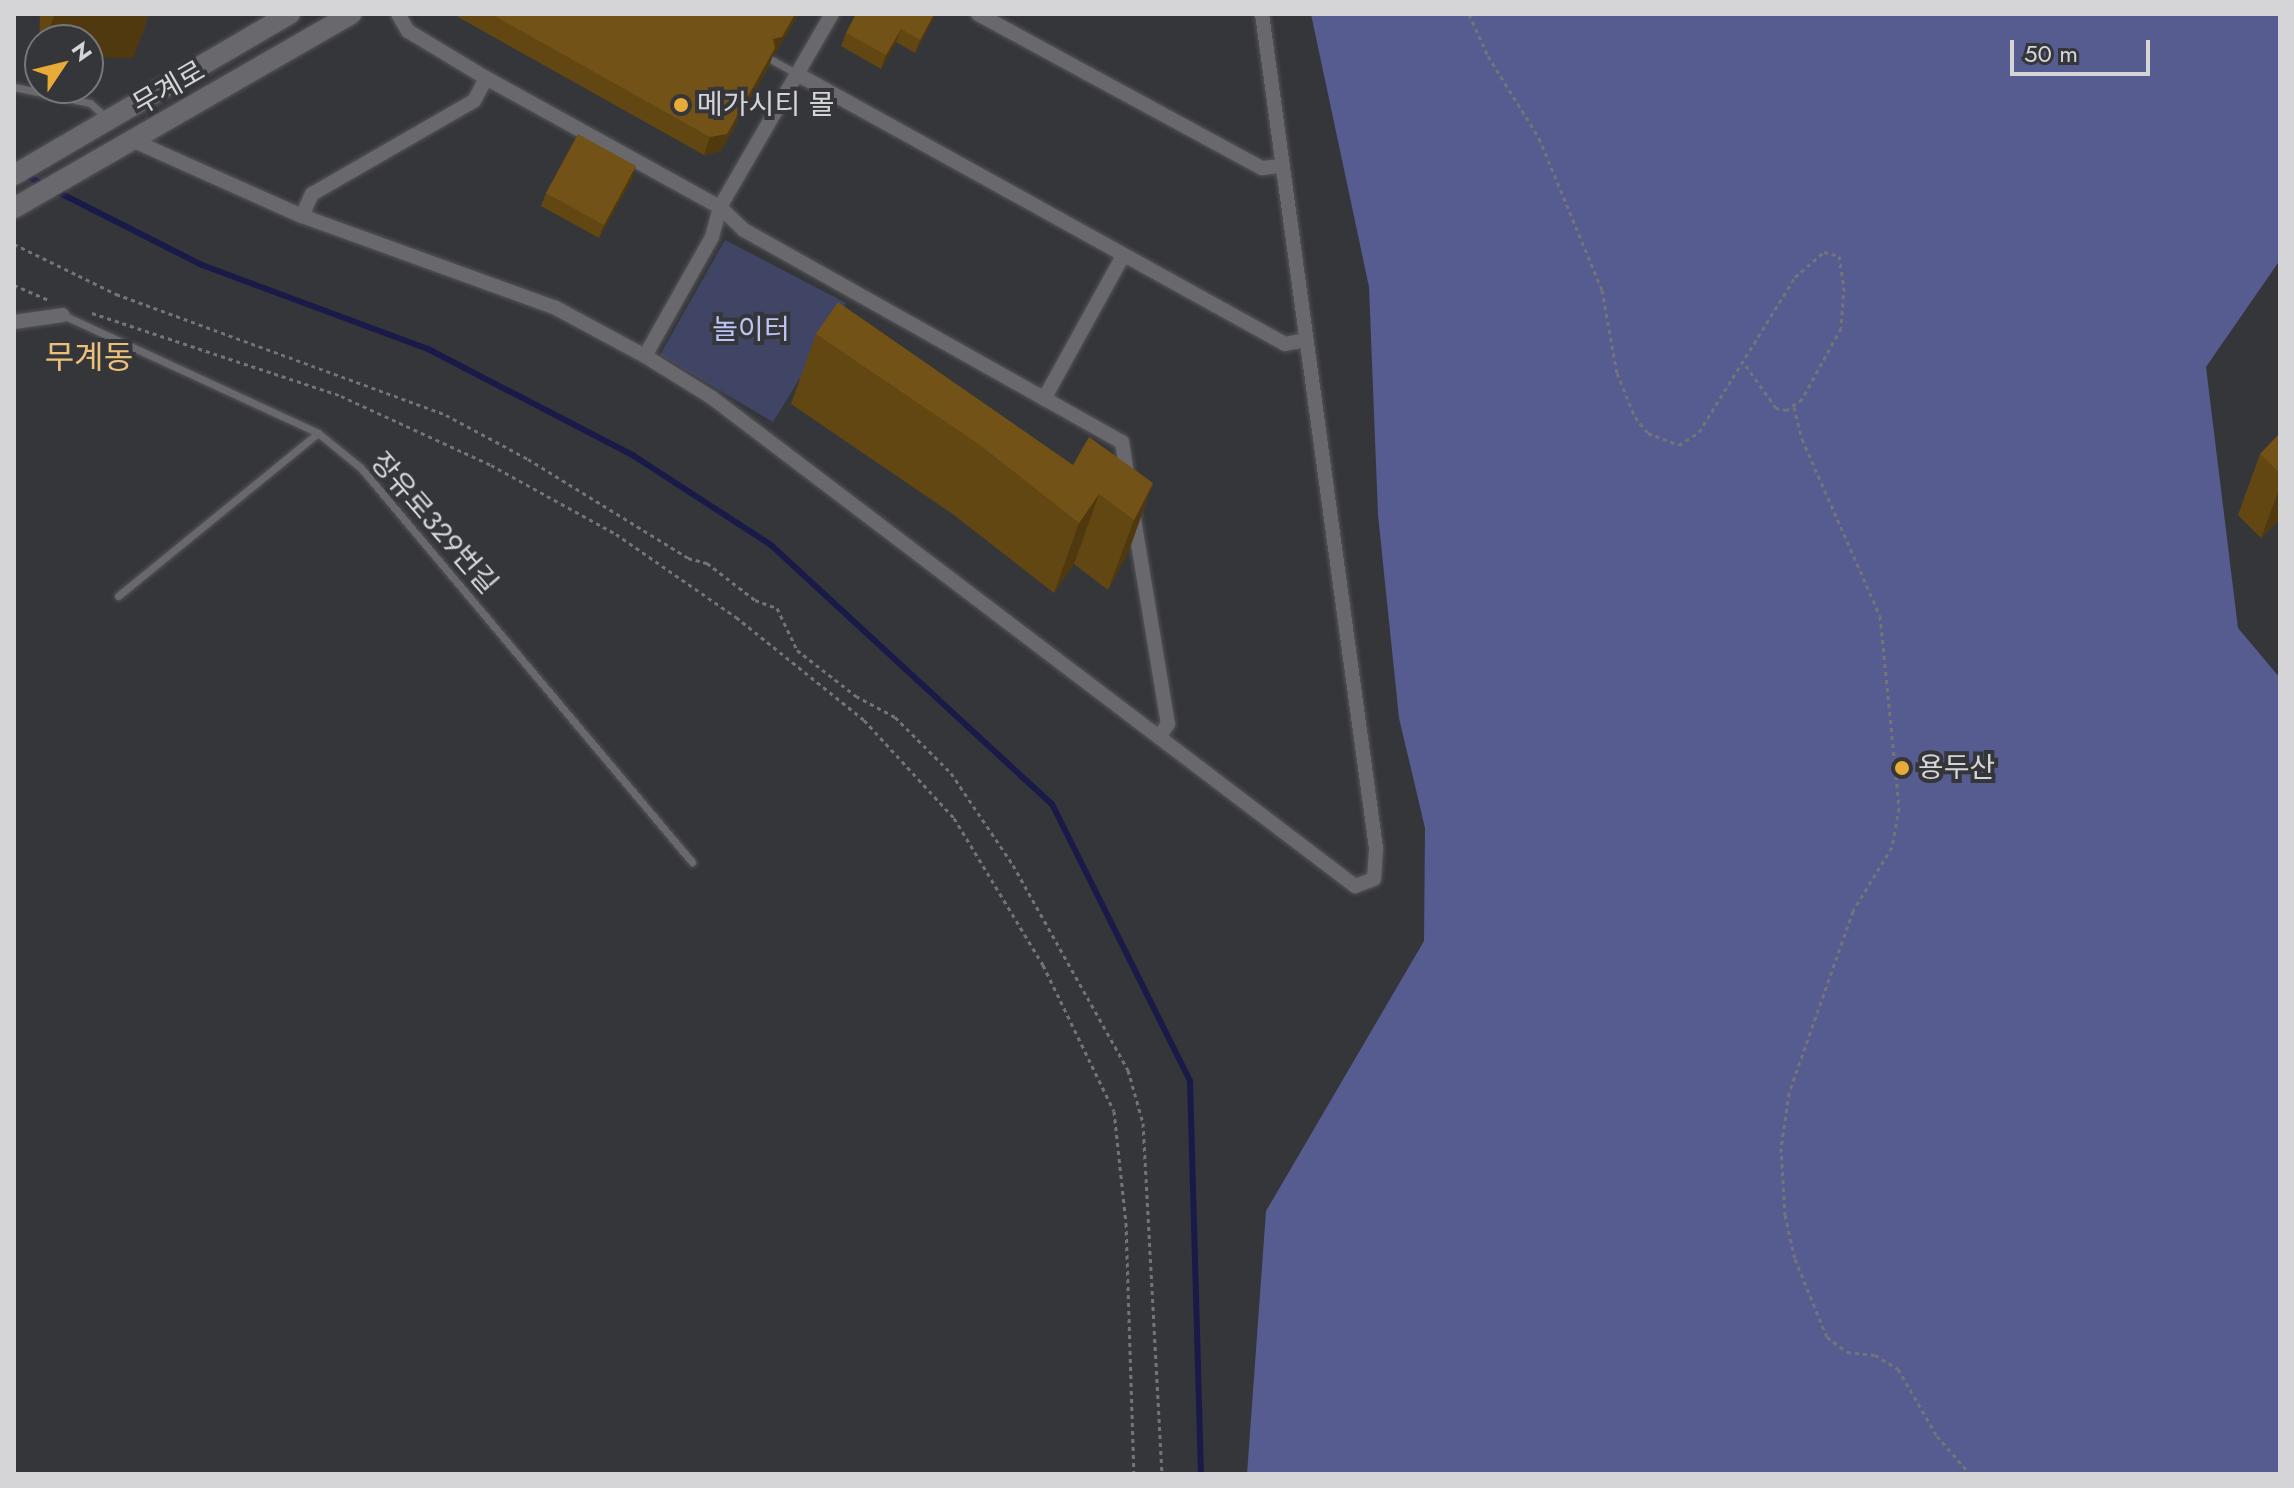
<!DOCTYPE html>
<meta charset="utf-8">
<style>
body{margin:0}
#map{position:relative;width:2294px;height:1488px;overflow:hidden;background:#35363a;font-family:Jost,"Noto Sans KR",sans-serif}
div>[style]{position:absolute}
.green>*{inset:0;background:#414565}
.forest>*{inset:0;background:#565b90}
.stream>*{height:6px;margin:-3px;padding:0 3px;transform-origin:3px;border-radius:3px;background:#1a1a49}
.path>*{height:3px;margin-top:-1.5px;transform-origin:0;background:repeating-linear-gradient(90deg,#737478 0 4px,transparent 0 8px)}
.roads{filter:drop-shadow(0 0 2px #545458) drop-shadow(0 0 2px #545458)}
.service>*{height:7px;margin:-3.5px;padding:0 3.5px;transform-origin:3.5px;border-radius:3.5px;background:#68686d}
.minor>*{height:14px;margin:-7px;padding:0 7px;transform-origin:7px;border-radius:7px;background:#68686d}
.secondary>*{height:20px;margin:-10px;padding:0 10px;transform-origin:10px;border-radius:10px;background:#68686d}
.wall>*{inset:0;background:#624713}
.shaded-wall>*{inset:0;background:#50390f}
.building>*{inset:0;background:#725216}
.dots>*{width:22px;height:22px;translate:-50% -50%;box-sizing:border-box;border:4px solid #35363a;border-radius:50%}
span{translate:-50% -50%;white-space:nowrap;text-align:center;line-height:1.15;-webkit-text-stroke:8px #35363a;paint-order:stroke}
.street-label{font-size:28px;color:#d5d5d8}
.poi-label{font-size:28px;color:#d5d5d8}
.left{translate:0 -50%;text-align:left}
.park-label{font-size:28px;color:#bdc4f5}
.quarter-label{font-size:32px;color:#ebc07b}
.frame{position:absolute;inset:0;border:16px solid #d5d5d8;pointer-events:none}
.north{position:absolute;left:24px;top:24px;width:80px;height:80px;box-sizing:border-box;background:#35363a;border:2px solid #757679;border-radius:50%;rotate:55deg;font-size:22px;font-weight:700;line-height:32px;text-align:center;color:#d5d5d8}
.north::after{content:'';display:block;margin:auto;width:28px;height:36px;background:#e8ab37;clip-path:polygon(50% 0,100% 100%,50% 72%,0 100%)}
.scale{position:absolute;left:2010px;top:40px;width:140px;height:36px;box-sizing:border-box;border:4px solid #d5d5d8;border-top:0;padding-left:10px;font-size:24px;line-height:28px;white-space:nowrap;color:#d5d5d8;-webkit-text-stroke:6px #35363a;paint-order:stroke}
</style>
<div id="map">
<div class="green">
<i style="clip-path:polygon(725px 240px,846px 303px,773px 422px,660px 355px)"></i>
</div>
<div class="forest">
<i style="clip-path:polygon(1311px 14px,2280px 14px,2280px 260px,2206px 367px,2238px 628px,2280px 678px,2280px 1474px,1247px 1474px,1266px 1211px,1424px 941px,1425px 828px,1399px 718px,1378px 515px,1369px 287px)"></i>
</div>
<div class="stream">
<i style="left:24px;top:174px;width:25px;rotate:29deg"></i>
<i style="left:56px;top:191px;width:164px;rotate:26.9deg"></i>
<i style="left:202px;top:265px;width:241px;rotate:20.4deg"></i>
<i style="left:428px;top:349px;width:232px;rotate:27.4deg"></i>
<i style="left:634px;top:456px;width:163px;rotate:33deg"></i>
<i style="left:771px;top:545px;width:382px;rotate:42.7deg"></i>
<i style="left:1052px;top:804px;width:309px;rotate:63.5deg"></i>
<i style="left:1190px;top:1081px;width:393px;rotate:88.4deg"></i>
</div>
<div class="path">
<i style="left:1469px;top:14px;width:46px;rotate:65.7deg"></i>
<i style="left:1488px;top:56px;width:97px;rotate:58.1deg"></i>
<i style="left:1539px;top:138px;width:165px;rotate:67.5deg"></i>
<i style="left:1602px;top:290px;width:84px;rotate:79.8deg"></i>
<i style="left:1617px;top:373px;width:48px;rotate:67.8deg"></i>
<i style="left:1635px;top:417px;width:21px;rotate:51deg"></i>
<i style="left:1648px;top:433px;width:33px;rotate:21deg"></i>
<i style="left:1679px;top:445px;width:24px;rotate:-33deg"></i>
<i style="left:1699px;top:432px;width:182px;rotate:-58.2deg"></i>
<i style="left:1795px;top:277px;width:38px;rotate:-41deg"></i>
<i style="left:1824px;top:252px;width:16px;rotate:15deg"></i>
<i style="left:1839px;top:256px;width:31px;rotate:81deg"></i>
<i style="left:1844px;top:287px;width:41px;rotate:94.2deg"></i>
<i style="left:1841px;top:328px;width:81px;rotate:118.8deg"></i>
<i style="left:1802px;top:399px;width:19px;rotate:144deg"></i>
<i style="left:1787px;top:410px;width:11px;rotate:-170deg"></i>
<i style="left:1776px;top:408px;width:55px;rotate:-125.4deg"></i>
<i style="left:14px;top:244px;width:114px;rotate:26.1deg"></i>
<i style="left:116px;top:294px;width:351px;rotate:20.1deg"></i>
<i style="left:446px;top:415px;width:93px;rotate:28.2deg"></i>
<i style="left:528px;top:459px;width:188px;rotate:31.7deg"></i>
<i style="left:688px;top:558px;width:20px;rotate:15deg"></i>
<i style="left:707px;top:563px;width:61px;rotate:37.6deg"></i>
<i style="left:755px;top:600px;width:23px;rotate:20deg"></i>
<i style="left:777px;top:608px;width:47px;rotate:64.5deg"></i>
<i style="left:797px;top:650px;width:75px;rotate:37.9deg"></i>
<i style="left:856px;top:696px;width:44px;rotate:28.3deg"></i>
<i style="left:895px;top:717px;width:79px;rotate:45deg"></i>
<i style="left:951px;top:773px;width:111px;rotate:56deg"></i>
<i style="left:1013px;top:865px;width:235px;rotate:60.7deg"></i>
<i style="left:1128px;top:1070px;width:55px;rotate:74.2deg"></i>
<i style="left:1143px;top:1123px;width:352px;rotate:86.9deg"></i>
<i style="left:14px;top:285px;width:40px;rotate:23.4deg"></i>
<i style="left:92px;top:313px;width:262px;rotate:18.4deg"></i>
<i style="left:341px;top:396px;width:165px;rotate:24.7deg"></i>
<i style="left:491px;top:465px;width:143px;rotate:28.9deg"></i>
<i style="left:616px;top:534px;width:146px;rotate:34.7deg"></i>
<i style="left:736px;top:617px;width:164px;rotate:38.8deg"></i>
<i style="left:864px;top:720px;width:133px;rotate:47.4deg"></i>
<i style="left:954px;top:818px;width:172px;rotate:58.8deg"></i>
<i style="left:1043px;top:965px;width:162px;rotate:64.1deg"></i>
<i style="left:1114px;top:1111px;width:113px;rotate:83.9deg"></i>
<i style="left:1126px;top:1223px;width:251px;rotate:88.2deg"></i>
<i style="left:1794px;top:407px;width:33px;rotate:76deg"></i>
<i style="left:1802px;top:439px;width:193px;rotate:66.2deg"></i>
<i style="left:1880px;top:616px;width:193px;rotate:84.3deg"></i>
<i style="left:1899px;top:808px;width:40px;rotate:100deg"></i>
<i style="left:1892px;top:847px;width:75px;rotate:121.4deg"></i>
<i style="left:1853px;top:911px;width:193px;rotate:109.4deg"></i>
<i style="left:1789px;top:1093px;width:56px;rotate:98.3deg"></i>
<i style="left:1781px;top:1148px;width:67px;rotate:86.6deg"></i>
<i style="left:1785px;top:1215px;width:45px;rotate:77.2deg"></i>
<i style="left:1795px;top:1259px;width:84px;rotate:67.7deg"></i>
<i style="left:1827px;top:1337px;width:25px;rotate:37deg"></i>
<i style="left:1847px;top:1352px;width:28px;rotate:6deg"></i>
<i style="left:1875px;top:1355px;width:27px;rotate:31deg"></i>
<i style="left:1898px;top:1369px;width:78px;rotate:59.8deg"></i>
<i style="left:1937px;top:1436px;width:50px;rotate:49deg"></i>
</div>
<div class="roads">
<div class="service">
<i style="left:772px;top:60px;width:29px;rotate:29deg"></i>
<i style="left:14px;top:87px;width:78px;rotate:11.9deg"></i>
<i style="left:90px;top:103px;width:24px;rotate:42deg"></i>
<i style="left:63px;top:315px;width:281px;rotate:24.8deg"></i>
<i style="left:318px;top:433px;width:55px;rotate:39.1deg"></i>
<i style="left:361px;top:468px;width:515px;rotate:49.97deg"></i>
<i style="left:118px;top:596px;width:258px;rotate:-39.2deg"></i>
</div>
<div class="minor">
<i style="left:398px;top:14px;width:20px;rotate:60deg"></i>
<i style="left:408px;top:31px;width:91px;rotate:31.1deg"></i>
<i style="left:486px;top:78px;width:267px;rotate:28.9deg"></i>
<i style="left:720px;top:207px;width:33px;rotate:44deg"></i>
<i style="left:744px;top:230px;width:433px;rotate:29.3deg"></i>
<i style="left:1122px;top:442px;width:39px;rotate:81deg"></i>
<i style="left:978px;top:14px;width:323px;rotate:28.5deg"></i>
<i style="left:1262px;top:168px;width:20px;rotate:-6deg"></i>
<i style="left:797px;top:74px;width:558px;rotate:28.95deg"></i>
<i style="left:1285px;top:344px;width:21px;rotate:-11deg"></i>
<i style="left:134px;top:141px;width:184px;rotate:24.1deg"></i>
<i style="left:302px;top:216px;width:268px;rotate:19.9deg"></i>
<i style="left:554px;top:307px;width:103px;rotate:28.3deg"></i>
<i style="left:645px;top:356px;width:78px;rotate:31.8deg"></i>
<i style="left:711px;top:397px;width:809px;rotate:37.21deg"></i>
<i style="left:1355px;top:886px;width:20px;rotate:-20deg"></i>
<i style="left:1374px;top:879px;width:31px;rotate:-86deg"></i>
<i style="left:1376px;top:848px;width:842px;rotate:-97.78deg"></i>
<i style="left:302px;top:216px;width:24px;rotate:-66deg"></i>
<i style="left:312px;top:194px;width:187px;rotate:-29.9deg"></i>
<i style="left:474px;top:101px;width:26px;rotate:-62deg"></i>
<i style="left:14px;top:322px;width:49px;rotate:-8.1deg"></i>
<i style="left:645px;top:356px;width:137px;rotate:-60.6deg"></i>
<i style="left:712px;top:237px;width:31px;rotate:-75deg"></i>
<i style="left:720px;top:207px;width:223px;rotate:-59.9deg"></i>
<i style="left:1044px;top:399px;width:163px;rotate:-61.1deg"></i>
<i style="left:1133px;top:513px;width:214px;rotate:80.6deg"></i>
<i style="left:1168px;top:724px;width:16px;rotate:125deg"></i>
</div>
<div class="secondary">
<i style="left:14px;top:175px;width:320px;rotate:-30.3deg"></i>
<i style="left:14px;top:208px;width:389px;rotate:-29.9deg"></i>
</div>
</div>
<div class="wall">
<i style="clip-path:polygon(40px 14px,149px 14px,133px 58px,88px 40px,40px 40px,39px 56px)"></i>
<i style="clip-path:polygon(459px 14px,798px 14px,775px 54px,773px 55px,769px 66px,721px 151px,704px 155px,458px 17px)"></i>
<i style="clip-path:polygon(856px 14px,936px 14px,915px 53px,896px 42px,881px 69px,841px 46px,846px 33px)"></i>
<i style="clip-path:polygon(632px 179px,599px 238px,541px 206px,546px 193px)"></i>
<i style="clip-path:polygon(816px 334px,1073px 465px,1153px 483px,1128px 553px,1108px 590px,1074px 564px,1054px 593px,954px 515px,791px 404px)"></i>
<i style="clip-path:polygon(2280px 433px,2280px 519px,2261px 538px,2238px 515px,2260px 454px)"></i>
</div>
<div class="shaded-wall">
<i style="clip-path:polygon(55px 14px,149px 14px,133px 58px,88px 57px,88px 40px,45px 40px)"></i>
<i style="clip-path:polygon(795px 14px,798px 14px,775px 54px,773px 55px,769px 66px,721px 151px,704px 155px,710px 137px,773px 39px)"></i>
<i style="clip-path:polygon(934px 14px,936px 14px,915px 53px,920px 40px)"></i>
<i style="clip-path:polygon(901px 29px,896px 42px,881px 69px,886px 55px)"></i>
<i style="clip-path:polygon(636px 166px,632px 179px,599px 238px,604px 225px)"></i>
<i style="clip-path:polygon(1153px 483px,1128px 553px,1108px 590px,1134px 520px)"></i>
<i style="clip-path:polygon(2280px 487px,2280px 519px,2261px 538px)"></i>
<i style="clip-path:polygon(1099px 494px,1074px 564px,1054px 593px,1079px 523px)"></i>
</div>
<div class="building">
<i style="clip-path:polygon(491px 14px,795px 14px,782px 37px,773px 39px,775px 48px,727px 134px,710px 137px)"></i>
<i style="clip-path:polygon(856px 14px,934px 14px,920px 40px,901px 29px,886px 55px,846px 33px)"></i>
<i style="clip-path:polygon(578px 134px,636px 166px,604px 225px,546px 193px)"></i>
<i style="clip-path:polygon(838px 302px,1073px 465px,1089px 437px,1153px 483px,1134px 520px,1099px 494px,1079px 523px,980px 445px,816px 334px)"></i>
<i style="clip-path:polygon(2280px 433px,2280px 473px,2260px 454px)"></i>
</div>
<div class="dots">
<i style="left:681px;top:105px;background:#e8ab37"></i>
<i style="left:1902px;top:768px;background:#e8ab37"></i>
</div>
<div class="street-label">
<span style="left:169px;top:88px;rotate:-30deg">무계로</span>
<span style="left:434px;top:523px;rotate:49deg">장유로329번길</span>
</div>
<div class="poi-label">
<span class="left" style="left:697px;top:105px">메가시티 몰</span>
<span class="left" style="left:1918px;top:768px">용두산</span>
</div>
<div class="park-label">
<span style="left:751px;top:330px">놀이터</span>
</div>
<div class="quarter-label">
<span style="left:89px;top:357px">무계동</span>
</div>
<div class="frame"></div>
<div class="north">N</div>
<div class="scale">50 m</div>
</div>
